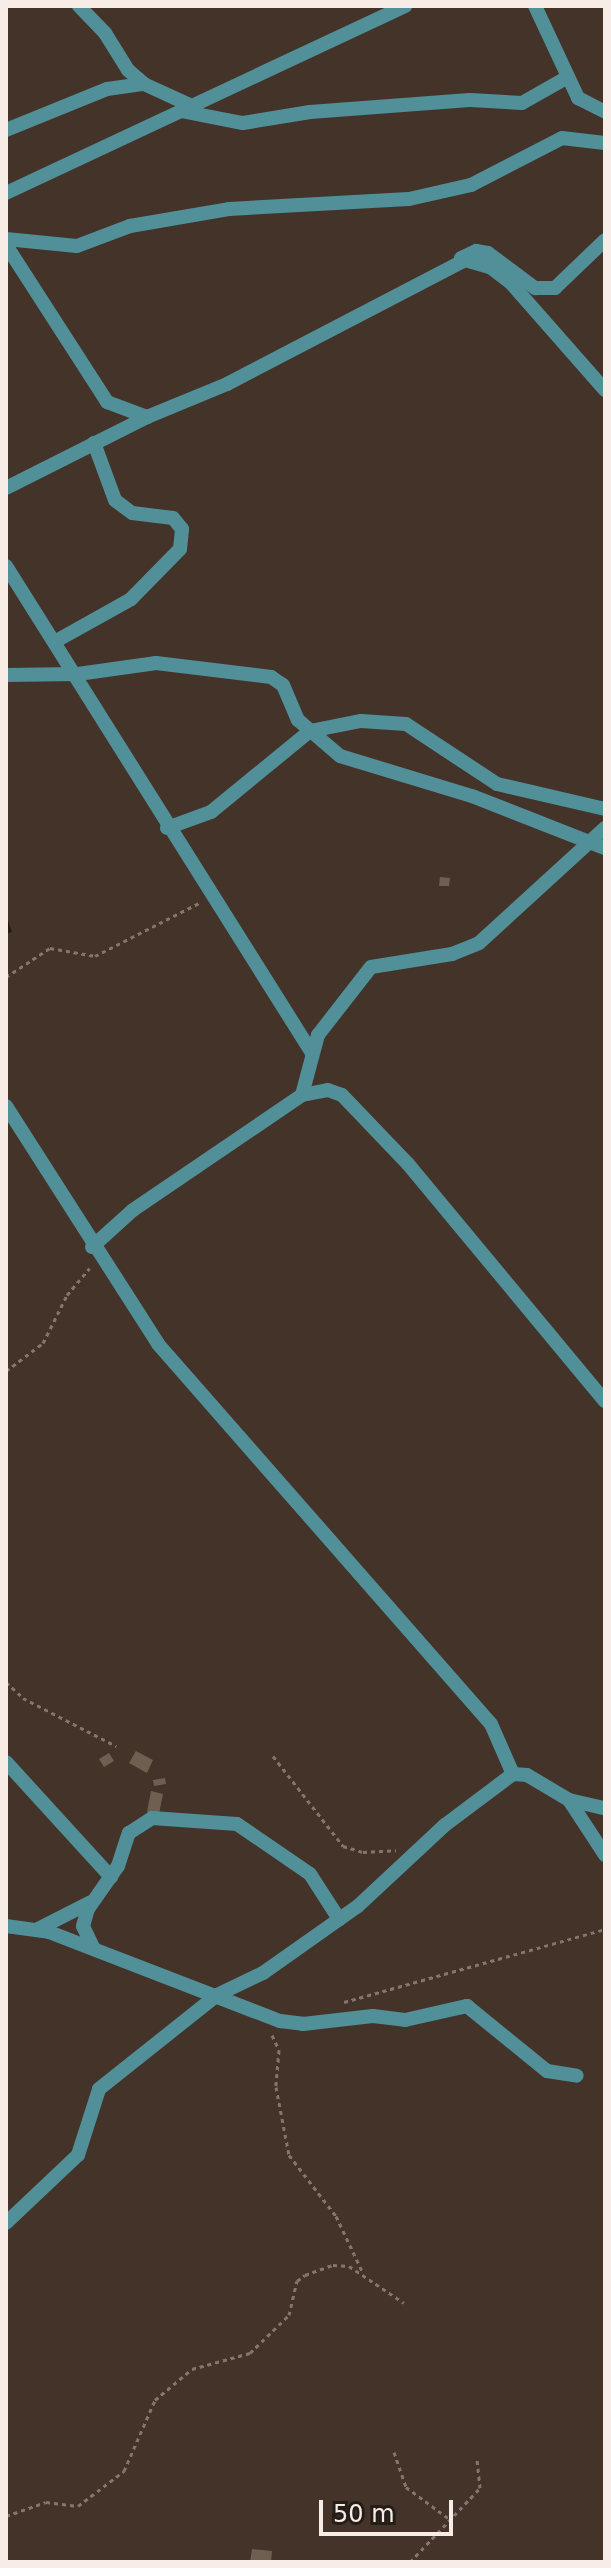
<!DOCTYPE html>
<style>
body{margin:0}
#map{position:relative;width:611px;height:2568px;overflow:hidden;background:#443329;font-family:"DejaVu Sans",sans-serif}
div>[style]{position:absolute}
.shadow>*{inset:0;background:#0007}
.building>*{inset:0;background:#6e6051}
.path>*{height:3px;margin-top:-1.5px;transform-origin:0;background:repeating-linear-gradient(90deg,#84766d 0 4px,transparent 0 8px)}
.minor>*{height:14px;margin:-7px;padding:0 7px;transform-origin:7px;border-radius:7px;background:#519099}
span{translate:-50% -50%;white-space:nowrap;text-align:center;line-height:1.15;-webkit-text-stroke:8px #241d18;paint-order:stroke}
.frame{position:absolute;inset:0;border:8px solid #f7ede6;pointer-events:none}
.scale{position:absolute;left:319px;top:2500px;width:134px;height:36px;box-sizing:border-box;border:4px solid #f7ede6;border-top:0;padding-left:10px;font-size:24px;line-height:28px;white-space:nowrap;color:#f7ede6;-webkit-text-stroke:6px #241d18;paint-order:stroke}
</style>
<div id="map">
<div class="shadow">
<i style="clip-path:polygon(6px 915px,12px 932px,6px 934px)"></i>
</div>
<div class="building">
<i style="clip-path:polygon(440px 877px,450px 878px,449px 886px,439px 886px)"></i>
<i style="clip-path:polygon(136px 1751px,153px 1760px,147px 1773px,129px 1763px)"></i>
<i style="clip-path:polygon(109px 1753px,114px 1761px,104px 1767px,99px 1759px)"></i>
<i style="clip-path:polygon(165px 1778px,166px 1784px,154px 1786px,153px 1780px)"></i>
<i style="clip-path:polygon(151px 1791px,163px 1794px,159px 1814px,147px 1812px)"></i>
<i style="clip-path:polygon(252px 2549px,272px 2551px,271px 2562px,250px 2562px)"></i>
</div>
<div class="path">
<i style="left:6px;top:977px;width:53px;rotate:-33.4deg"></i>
<i style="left:50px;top:948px;width:46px;rotate:10.1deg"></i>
<i style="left:95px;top:956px;width:117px;rotate:-27deg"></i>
<i style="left:6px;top:1371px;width:46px;rotate:-37.1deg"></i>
<i style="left:43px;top:1343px;width:54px;rotate:-63.4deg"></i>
<i style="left:67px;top:1295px;width:35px;rotate:-50deg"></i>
<i style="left:6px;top:1682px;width:23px;rotate:43deg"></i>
<i style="left:23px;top:1698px;width:105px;rotate:27.3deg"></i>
<i style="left:273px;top:1756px;width:114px;rotate:52.1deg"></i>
<i style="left:343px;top:1846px;width:21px;rotate:17deg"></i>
<i style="left:363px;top:1852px;width:33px;rotate:-3deg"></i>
<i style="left:344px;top:2002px;width:271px;rotate:-15.6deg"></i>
<i style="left:272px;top:2035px;width:17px;rotate:65deg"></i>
<i style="left:279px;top:2050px;width:37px;rotate:95deg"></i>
<i style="left:276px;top:2087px;width:69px;rotate:79.2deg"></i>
<i style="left:289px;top:2155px;width:77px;rotate:52.4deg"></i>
<i style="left:336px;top:2216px;width:63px;rotate:64.7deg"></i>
<i style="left:394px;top:2452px;width:37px;rotate:71deg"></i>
<i style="left:406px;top:2487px;width:52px;rotate:36.4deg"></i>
<i style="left:6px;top:2516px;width:42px;rotate:-19.3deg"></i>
<i style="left:46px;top:2502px;width:32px;rotate:7deg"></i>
<i style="left:78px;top:2506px;width:58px;rotate:-37.3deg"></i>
<i style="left:124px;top:2471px;width:77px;rotate:-66.4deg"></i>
<i style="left:155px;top:2400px;width:48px;rotate:-40deg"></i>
<i style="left:192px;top:2369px;width:60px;rotate:-15.4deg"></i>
<i style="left:250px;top:2353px;width:54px;rotate:-44.3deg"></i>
<i style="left:289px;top:2315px;width:35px;rotate:-77deg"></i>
<i style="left:297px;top:2281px;width:10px;rotate:-37deg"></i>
<i style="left:305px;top:2275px;width:30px;rotate:-20deg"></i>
<i style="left:333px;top:2265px;width:16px;rotate:4deg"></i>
<i style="left:349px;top:2266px;width:66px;rotate:33.9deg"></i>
<i style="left:410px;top:2562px;width:102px;rotate:-46.6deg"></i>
<i style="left:480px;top:2488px;width:28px;rotate:-96deg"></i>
</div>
<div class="minor">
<i style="left:79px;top:6px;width:37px;rotate:46deg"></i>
<i style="left:105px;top:33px;width:44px;rotate:58.1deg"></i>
<i style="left:128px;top:70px;width:21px;rotate:41deg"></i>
<i style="left:144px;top:84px;width:53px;rotate:24.6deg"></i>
<i style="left:535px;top:6px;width:102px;rotate:64.9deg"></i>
<i style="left:578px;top:98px;width:30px;rotate:27deg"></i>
<i style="left:181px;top:111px;width:63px;rotate:11deg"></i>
<i style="left:243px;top:123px;width:68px;rotate:-9.3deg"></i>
<i style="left:310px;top:112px;width:160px;rotate:-4.3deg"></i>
<i style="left:470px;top:100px;width:52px;rotate:3.3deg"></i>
<i style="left:522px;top:103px;width:51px;rotate:-29.6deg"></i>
<i style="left:6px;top:130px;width:109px;rotate:-22.1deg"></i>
<i style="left:107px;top:89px;width:37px;rotate:-8deg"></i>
<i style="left:6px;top:193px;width:441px;rotate:-25.1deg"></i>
<i style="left:6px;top:239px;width:71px;rotate:5.6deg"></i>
<i style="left:77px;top:246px;width:57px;rotate:-20.7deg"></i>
<i style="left:130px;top:226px;width:100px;rotate:-9.7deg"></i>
<i style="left:229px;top:209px;width:180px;rotate:-3.2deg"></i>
<i style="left:409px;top:199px;width:64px;rotate:-12.7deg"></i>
<i style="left:471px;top:185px;width:102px;rotate:-27.3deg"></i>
<i style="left:562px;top:138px;width:43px;rotate:6.6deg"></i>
<i style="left:6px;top:245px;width:187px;rotate:57.2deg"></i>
<i style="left:107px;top:402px;width:43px;rotate:20.6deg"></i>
<i style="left:461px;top:258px;width:17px;rotate:-25deg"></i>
<i style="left:476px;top:251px;width:12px;rotate:9deg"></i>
<i style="left:488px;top:253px;width:59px;rotate:36.7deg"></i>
<i style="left:535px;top:288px;width:20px"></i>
<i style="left:555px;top:288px;width:69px;rotate:-43.8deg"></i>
<i style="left:6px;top:488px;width:158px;rotate:-26.7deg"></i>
<i style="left:147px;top:417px;width:87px;rotate:-22.4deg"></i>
<i style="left:227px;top:384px;width:268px;rotate:-27.5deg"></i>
<i style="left:465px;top:260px;width:26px;rotate:16deg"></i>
<i style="left:490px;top:267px;width:25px;rotate:37deg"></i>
<i style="left:510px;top:282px;width:144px;rotate:48.7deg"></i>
<i style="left:6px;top:566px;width:575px;rotate:57.86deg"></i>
<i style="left:56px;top:641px;width:86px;rotate:-29.2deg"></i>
<i style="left:131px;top:599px;width:70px;rotate:-45.6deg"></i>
<i style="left:180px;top:549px;width:20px;rotate:-84deg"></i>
<i style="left:182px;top:529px;width:14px;rotate:-129deg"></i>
<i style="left:173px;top:518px;width:41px;rotate:-173deg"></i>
<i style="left:132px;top:513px;width:21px;rotate:-143deg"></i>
<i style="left:115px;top:500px;width:61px;rotate:-110.2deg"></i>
<i style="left:6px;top:675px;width:72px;rotate:-0.8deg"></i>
<i style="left:78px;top:674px;width:79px;rotate:-8deg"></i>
<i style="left:156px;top:663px;width:116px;rotate:6.9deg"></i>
<i style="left:271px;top:677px;width:14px;rotate:34deg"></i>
<i style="left:283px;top:685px;width:38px;rotate:67deg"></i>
<i style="left:298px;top:720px;width:55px;rotate:40.6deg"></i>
<i style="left:340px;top:756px;width:138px;rotate:16.9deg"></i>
<i style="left:472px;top:796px;width:143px;rotate:21.4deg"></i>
<i style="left:167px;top:828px;width:47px;rotate:-20deg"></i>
<i style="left:211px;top:812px;width:128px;rotate:-39.3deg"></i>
<i style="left:310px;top:731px;width:52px;rotate:-11.1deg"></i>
<i style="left:361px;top:721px;width:45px;rotate:3.8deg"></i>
<i style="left:406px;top:724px;width:109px;rotate:33.4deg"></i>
<i style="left:497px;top:784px;width:111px;rotate:13deg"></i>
<i style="left:302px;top:1095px;width:26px;rotate:-11deg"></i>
<i style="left:328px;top:1090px;width:15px;rotate:20deg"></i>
<i style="left:342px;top:1095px;width:95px;rotate:46.3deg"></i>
<i style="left:408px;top:1164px;width:308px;rotate:50.3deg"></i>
<i style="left:6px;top:1106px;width:282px;rotate:57.4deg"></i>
<i style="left:158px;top:1344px;width:505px;rotate:48.77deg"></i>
<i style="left:491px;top:1724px;width:55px;rotate:66.3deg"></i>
<i style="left:92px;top:1247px;width:55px;rotate:-42.1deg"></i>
<i style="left:133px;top:1210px;width:204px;rotate:-34.2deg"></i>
<i style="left:302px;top:1095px;width:62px;rotate:-75.1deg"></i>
<i style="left:318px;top:1035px;width:86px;rotate:-52.1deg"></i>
<i style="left:371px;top:967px;width:82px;rotate:-9.1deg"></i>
<i style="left:452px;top:954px;width:29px;rotate:-22deg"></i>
<i style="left:479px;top:943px;width:171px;rotate:-42.4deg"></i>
<i style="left:6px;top:1762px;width:156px;rotate:47.6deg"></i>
<i style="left:569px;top:1800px;width:66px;rotate:56.8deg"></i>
<i style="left:6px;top:1926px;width:43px;rotate:7.9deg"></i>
<i style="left:49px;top:1932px;width:248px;rotate:21.1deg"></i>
<i style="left:280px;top:2021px;width:23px;rotate:7deg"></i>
<i style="left:303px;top:2024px;width:70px;rotate:-6.5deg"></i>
<i style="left:373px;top:2016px;width:32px;rotate:7deg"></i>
<i style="left:405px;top:2020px;width:64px;rotate:-12.7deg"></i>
<i style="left:467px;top:2006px;width:103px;rotate:39.1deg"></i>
<i style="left:547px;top:2071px;width:30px;rotate:9deg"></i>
<i style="left:38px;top:1929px;width:59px;rotate:-27deg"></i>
<i style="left:94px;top:1949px;width:25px;rotate:-116deg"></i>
<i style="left:83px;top:1926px;width:18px;rotate:-74deg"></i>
<i style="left:88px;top:1909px;width:52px;rotate:-55.1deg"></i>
<i style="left:118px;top:1866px;width:35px;rotate:-72deg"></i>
<i style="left:129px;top:1833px;width:27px;rotate:-33deg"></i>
<i style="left:152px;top:1818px;width:85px;rotate:4deg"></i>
<i style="left:237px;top:1824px;width:88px;rotate:34.4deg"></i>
<i style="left:310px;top:1874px;width:54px;rotate:57.2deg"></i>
<i style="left:6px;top:2223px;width:99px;rotate:-43.4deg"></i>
<i style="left:78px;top:2155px;width:69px;rotate:-72.3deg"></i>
<i style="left:99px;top:2089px;width:151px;rotate:-38.5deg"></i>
<i style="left:217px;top:1995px;width:51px;rotate:-25.6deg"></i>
<i style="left:263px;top:1973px;width:116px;rotate:-35.2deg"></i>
<i style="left:358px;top:1906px;width:119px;rotate:-43deg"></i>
<i style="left:445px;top:1825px;width:85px;rotate:-36.9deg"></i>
<i style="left:513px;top:1774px;width:14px;rotate:4deg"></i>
<i style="left:527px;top:1775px;width:49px;rotate:30.8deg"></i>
<i style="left:569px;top:1800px;width:37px;rotate:13deg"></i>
</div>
<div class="frame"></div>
<div class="scale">50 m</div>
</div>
